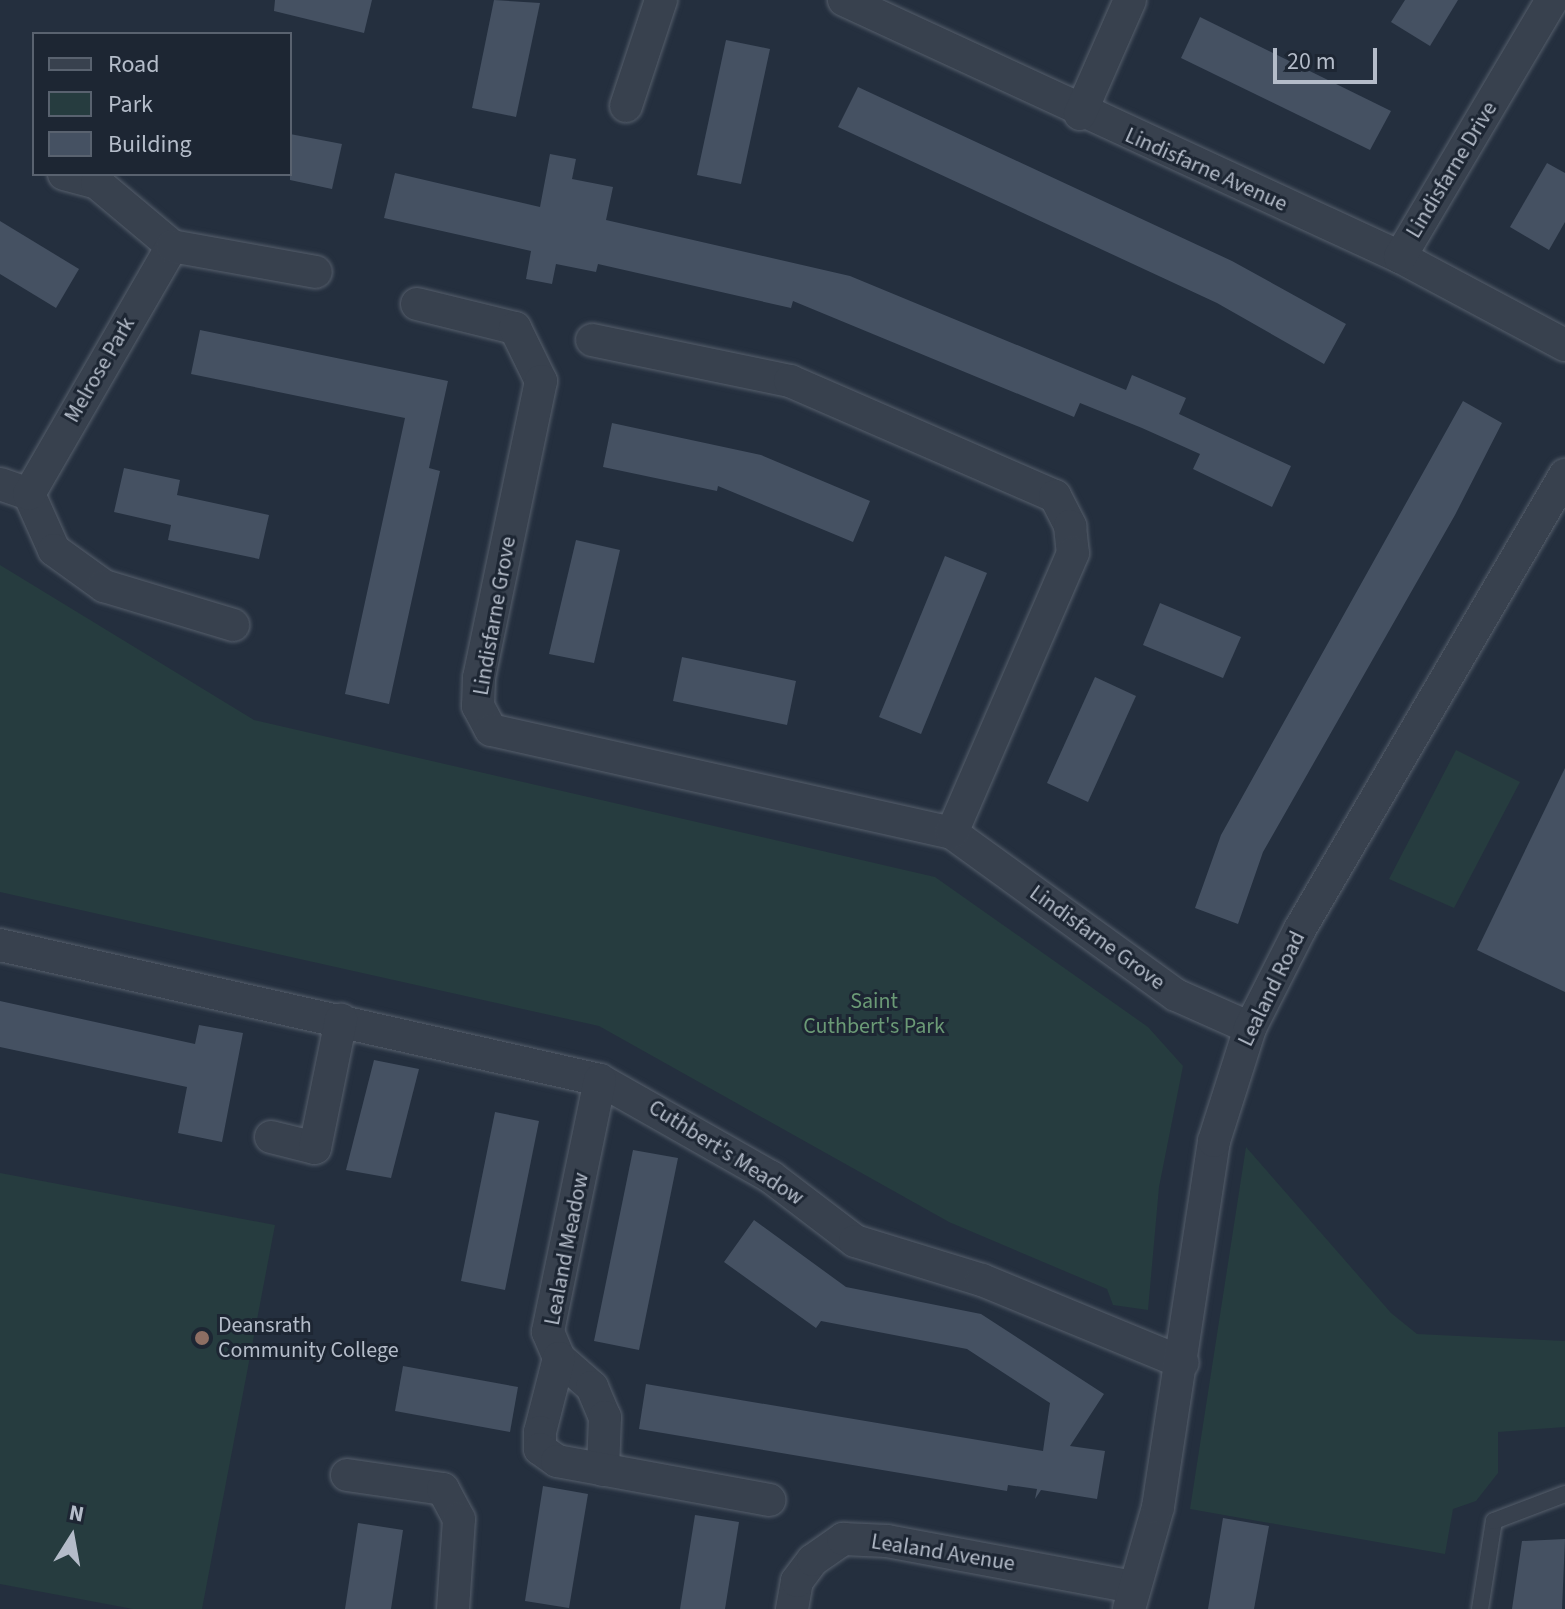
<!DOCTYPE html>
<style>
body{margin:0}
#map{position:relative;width:1565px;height:1609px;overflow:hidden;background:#242f3e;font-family:"Source Sans 3",sans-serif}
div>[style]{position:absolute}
.green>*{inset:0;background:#263c3f}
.building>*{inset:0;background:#455162}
.roads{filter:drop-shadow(0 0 2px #565f6c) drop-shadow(0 0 2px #565f6c)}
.service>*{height:16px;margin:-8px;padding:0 8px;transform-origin:8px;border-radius:8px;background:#38414e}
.minor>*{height:32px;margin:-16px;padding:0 16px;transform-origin:16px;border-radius:16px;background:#38414e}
.dots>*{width:22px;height:22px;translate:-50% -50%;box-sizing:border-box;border:4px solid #1d2633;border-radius:50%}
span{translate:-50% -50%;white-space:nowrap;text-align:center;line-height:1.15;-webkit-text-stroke:6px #1d2633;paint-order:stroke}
.street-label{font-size:22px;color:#b4bcc9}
.park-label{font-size:22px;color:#6b9a76}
.poi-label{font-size:22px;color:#b4bcc9}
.left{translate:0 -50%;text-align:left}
.legend{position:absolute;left:32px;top:32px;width:260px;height:144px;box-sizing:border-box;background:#1d2633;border:2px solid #59626f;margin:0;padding:10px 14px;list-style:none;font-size:24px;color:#b4bcc9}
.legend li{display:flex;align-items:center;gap:16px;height:40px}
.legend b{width:40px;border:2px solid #59626f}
.north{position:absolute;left:32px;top:1497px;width:80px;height:80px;-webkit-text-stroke:6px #1d2633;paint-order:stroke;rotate:11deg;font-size:22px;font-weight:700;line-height:32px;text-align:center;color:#b4bcc9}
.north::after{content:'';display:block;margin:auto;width:28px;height:36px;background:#b4bcc9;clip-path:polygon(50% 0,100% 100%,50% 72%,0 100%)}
.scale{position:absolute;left:1273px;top:48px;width:104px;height:36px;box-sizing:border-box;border:4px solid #b4bcc9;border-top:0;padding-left:10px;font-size:24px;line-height:28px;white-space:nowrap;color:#b4bcc9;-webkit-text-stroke:6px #1d2633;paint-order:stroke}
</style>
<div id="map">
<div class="green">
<i style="clip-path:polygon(0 565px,254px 720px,935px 877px,1148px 1027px,1183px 1066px,1159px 1187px,1148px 1310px,1113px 1305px,1107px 1289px,949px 1222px,599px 1026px,0 892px)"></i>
<i style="clip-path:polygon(1456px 750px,1520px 782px,1454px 908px,1389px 879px)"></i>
<i style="clip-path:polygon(1246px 1147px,1391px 1313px,1417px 1334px,1565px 1341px,1565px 1427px,1498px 1432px,1498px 1473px,1476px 1501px,1453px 1509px,1445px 1554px,1190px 1509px)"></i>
<i style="clip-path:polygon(0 1173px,275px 1225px,202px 1609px,133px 1609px,0 1584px)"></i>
</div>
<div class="building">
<i style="clip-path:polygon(275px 0,372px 0,364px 33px,274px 11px)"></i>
<i style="clip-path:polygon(494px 0,540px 3px,516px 117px,472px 108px)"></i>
<i style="clip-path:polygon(1405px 0,1458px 0,1430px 46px,1391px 22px)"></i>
<i style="clip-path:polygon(1200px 17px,1391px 111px,1370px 150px,1181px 58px)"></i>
<i style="clip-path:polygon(726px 40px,770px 49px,741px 184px,697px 175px)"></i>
<i style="clip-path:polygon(858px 87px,1232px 261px,1346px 324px,1324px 364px,1217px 303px,838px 127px)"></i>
<i style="clip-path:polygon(290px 134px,342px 144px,332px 189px,290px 180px)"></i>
<i style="clip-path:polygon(550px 154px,576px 159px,572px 179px,613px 187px,606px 220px,850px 276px,1126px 390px,1132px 375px,1186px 398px,1179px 414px,1291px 466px,1272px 507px,1193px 469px,1200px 454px,1142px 428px,1080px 403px,1074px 417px,793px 301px,791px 308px,598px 264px,596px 272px,556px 264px,552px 284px,526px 279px,531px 251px,384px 218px,395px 173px,540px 207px)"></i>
<i style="clip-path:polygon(1547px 163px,1565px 173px,1565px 222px,1549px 250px,1510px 227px)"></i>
<i style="clip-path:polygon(0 221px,79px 269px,56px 308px,0 274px)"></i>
<i style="clip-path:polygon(200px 330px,448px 381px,429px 468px,440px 471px,389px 704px,345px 694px,405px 418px,191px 374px)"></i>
<i style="clip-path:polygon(1463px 401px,1502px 423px,1455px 515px,1263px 852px,1238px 924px,1195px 908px,1221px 835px)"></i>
<i style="clip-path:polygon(612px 423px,761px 455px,870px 501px,853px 542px,718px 486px,717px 491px,603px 467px)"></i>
<i style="clip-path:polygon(124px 468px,180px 480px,177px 495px,269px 515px,259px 559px,168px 540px,171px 525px,114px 512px)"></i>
<i style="clip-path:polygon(576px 540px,620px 550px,594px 663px,549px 654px)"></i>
<i style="clip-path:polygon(945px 556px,987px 573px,921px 734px,879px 717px)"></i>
<i style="clip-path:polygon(1160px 603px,1241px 637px,1223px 678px,1143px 645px)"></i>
<i style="clip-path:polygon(682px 657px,796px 681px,787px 725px,673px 701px)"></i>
<i style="clip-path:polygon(1095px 677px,1136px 696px,1088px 802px,1047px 783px)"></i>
<i style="clip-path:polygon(1565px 768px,1565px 992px,1477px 950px)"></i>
<i style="clip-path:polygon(0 1001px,195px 1044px,199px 1025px,243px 1033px,222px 1142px,178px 1133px,187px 1087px,0 1047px)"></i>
<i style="clip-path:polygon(374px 1060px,419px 1069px,391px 1178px,346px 1170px)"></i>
<i style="clip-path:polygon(495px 1112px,539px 1121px,505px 1290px,461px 1281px)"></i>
<i style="clip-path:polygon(633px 1150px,678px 1158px,639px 1350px,594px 1341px)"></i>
<i style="clip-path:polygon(754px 1220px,846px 1287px,981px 1314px,1104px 1394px,1070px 1446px,1105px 1451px,1097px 1499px,1041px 1490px,1035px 1499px,1037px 1489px,1008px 1485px,1007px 1491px,639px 1429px,646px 1384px,1043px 1451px,1050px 1403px,967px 1349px,821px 1321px,816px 1328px,724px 1262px)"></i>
<i style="clip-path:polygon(403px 1366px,518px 1387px,510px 1432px,395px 1411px)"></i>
<i style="clip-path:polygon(543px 1486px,588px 1494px,569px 1608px,525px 1601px)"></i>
<i style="clip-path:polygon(695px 1515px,739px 1522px,725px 1609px,680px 1609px)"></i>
<i style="clip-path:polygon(1223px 1518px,1269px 1526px,1254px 1609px,1208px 1609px)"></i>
<i style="clip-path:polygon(358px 1523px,403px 1530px,391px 1609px,345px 1609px)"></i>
<i style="clip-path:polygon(1565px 1539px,1562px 1609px,1512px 1609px,1522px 1541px)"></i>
</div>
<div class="roads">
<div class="service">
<i style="left:1480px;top:1609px;width:89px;rotate:-81deg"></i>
<i style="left:1494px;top:1521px;width:76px;rotate:-20.8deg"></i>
</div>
<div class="minor">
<i style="left:844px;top:0;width:613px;rotate:24.81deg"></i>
<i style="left:1400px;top:257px;width:187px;rotate:28.1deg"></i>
<i style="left:626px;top:106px;width:112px;rotate:-71.7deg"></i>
<i style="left:1080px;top:114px;width:124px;rotate:-66.3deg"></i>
<i style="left:64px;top:174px;width:34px;rotate:15deg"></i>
<i style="left:97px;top:183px;width:98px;rotate:40deg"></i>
<i style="left:1400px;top:257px;width:299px;rotate:-59.4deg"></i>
<i style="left:417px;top:304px;width:101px;rotate:13.8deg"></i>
<i style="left:515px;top:328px;width:59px;rotate:63.9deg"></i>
<i style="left:541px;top:381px;width:303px;rotate:101.8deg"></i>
<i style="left:479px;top:678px;width:28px;rotate:92deg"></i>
<i style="left:478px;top:706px;width:27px;rotate:62deg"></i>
<i style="left:491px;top:730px;width:472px;rotate:12.6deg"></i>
<i style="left:952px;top:833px;width:276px;rotate:35.9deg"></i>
<i style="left:1176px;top:995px;width:81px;rotate:24deg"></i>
<i style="left:592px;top:340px;width:202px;rotate:11.7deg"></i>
<i style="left:790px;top:381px;width:289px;rotate:23.5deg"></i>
<i style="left:1055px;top:496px;width:34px;rotate:63deg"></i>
<i style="left:1070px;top:526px;width:27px;rotate:84deg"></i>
<i style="left:1073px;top:553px;width:305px;rotate:113.4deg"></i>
<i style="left:0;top:484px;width:31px;rotate:19deg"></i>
<i style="left:29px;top:494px;width:61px;rotate:65.9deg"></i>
<i style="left:54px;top:550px;width:62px;rotate:35.8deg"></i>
<i style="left:104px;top:586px;width:135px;rotate:16.8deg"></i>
<i style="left:29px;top:494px;width:286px;rotate:-60deg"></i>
<i style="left:172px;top:246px;width:146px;rotate:10.2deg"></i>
<i style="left:0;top:945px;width:615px;rotate:12.68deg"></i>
<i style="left:600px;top:1080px;width:197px;rotate:29.6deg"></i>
<i style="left:771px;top:1177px;width:106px;rotate:37.3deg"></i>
<i style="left:855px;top:1241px;width:133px;rotate:17.1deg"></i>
<i style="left:982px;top:1280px;width:217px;rotate:22.4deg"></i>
<i style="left:600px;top:1080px;width:257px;rotate:101.7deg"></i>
<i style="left:548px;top:1332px;width:28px;rotate:67deg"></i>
<i style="left:559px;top:1358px;width:44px;rotate:41.3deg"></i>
<i style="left:592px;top:1387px;width:33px;rotate:67deg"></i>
<i style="left:605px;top:1417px;width:53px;rotate:92.2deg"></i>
<i style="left:271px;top:1137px;width:45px;rotate:14deg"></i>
<i style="left:315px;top:1148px;width:131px;rotate:-78.5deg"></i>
<i style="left:559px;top:1358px;width:76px;rotate:104.4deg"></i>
<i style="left:540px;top:1432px;width:17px;rotate:90deg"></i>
<i style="left:540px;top:1449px;width:21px;rotate:35deg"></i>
<i style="left:557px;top:1461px;width:216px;rotate:10.4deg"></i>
<i style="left:347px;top:1475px;width:97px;rotate:8.3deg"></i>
<i style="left:443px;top:1489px;width:34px;rotate:62deg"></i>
<i style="left:459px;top:1519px;width:90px;rotate:93.8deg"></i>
<i style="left:792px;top:1609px;width:28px;rotate:-80deg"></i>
<i style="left:797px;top:1581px;width:26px;rotate:-53deg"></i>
<i style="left:813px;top:1560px;width:37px;rotate:-35deg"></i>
<i style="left:843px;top:1539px;width:44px;rotate:2.6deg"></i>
<i style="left:887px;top:1541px;width:249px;rotate:10.6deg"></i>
<i style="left:1129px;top:1609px;width:106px;rotate:-74.1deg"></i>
<i style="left:1158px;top:1507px;width:370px;rotate:-81.3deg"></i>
<i style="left:1214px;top:1141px;width:119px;rotate:-72.3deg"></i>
<i style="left:1250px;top:1028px;width:111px;rotate:-63.2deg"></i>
<i style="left:1300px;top:929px;width:526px;rotate:-59.73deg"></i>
</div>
</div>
<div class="dots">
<i style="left:202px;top:1338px;background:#8d6e63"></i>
</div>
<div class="street-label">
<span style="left:1206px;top:170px;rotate:24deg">Lindisfarne Avenue</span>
<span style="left:1452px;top:170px;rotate:-59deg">Lindisfarne Drive</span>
<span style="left:100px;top:370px;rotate:-60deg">Melrose Park</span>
<span style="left:495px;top:616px;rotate:-80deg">Lindisfarne Grove</span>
<span style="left:1097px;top:938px;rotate:36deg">Lindisfarne Grove</span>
<span style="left:1272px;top:989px;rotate:-64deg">Lealand Road</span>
<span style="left:726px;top:1153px;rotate:32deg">Cuthbert's Meadow</span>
<span style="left:567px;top:1249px;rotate:-79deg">Lealand Meadow</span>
<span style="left:943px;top:1553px;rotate:9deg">Lealand Avenue</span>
</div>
<div class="park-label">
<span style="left:874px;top:1014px">Saint<br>Cuthbert's Park</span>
</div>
<div class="poi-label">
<span class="left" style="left:218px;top:1338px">Deansrath<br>Community College</span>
</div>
<ul class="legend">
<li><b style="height:10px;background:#38414e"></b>Road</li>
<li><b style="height:22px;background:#263c3f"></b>Park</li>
<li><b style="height:22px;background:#455162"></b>Building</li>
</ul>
<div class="north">N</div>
<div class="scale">20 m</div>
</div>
